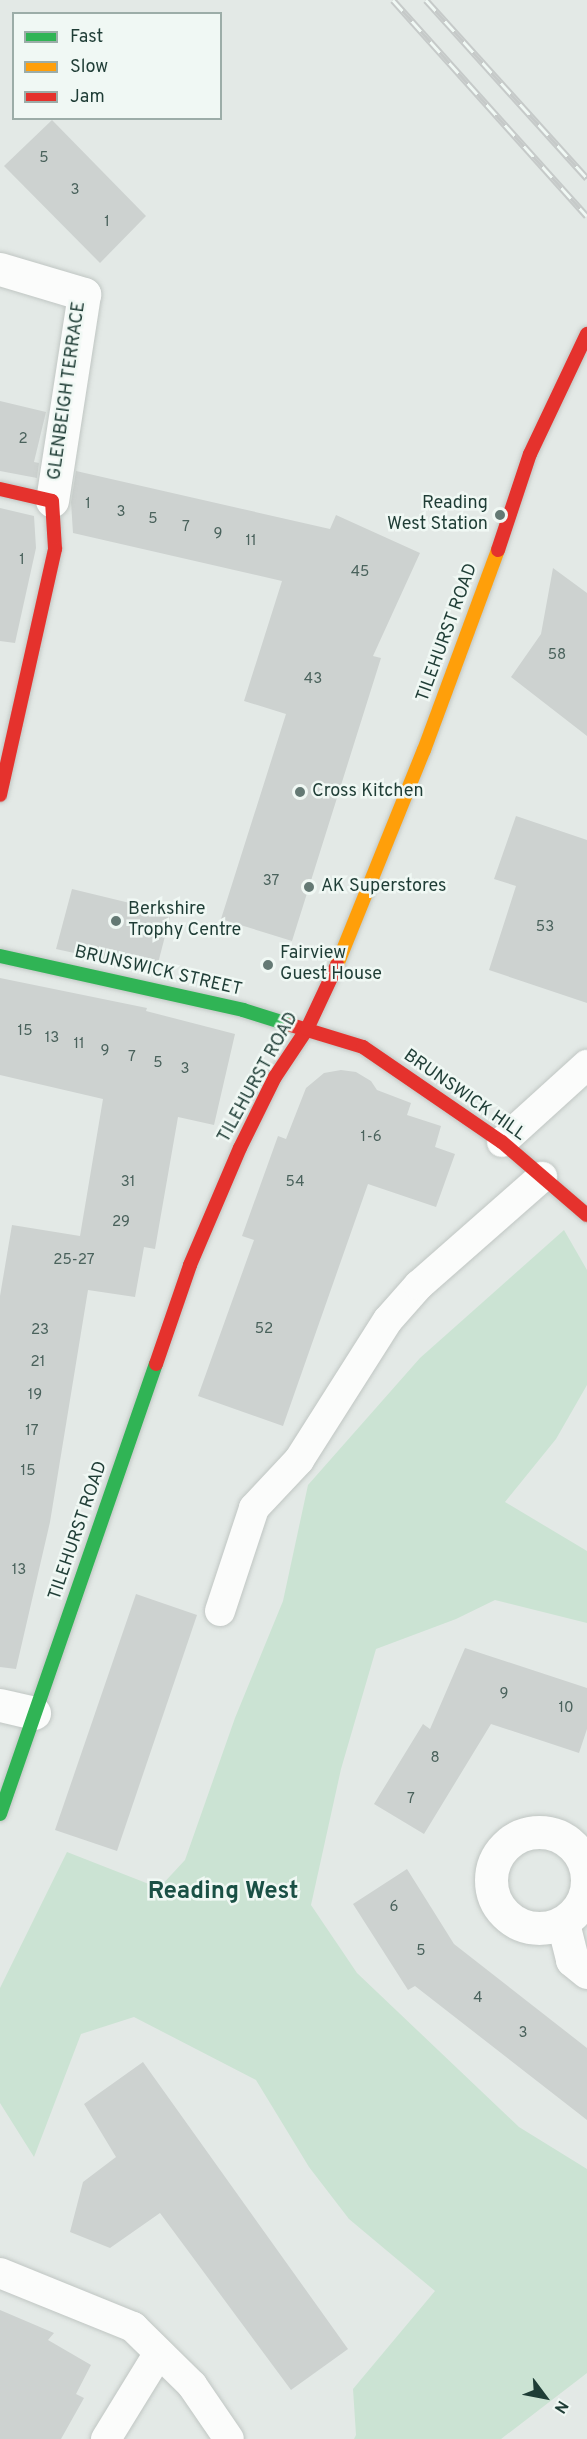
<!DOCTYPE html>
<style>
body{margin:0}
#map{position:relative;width:587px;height:2439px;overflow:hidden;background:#e3e9e6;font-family:Overpass,sans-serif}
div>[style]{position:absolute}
.green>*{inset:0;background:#cbe3d3}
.building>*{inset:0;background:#cdd2d0}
.roads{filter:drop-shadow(0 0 2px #c0c6c3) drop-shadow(0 0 2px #c0c6c3)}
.lane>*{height:30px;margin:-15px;padding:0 15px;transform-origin:15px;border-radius:15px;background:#fbfcfb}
.street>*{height:33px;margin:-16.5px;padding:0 16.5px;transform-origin:16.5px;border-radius:16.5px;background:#fbfcfb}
.street>.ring{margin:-16.5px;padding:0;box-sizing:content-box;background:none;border:33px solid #fbfcfb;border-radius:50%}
.fast>*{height:14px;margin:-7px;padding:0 7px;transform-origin:7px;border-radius:7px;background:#30b455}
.slow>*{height:14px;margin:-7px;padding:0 7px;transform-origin:7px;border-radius:7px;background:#ff9f0a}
.jam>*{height:14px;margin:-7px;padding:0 7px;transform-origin:7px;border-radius:7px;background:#e5322d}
.rail>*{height:7px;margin-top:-3.5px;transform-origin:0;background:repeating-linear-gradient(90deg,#f0f8f4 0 14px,#c6cac9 0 28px);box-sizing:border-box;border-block:2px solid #c6cac9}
.dots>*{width:16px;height:16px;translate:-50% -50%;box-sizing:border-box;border:3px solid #f0f8f4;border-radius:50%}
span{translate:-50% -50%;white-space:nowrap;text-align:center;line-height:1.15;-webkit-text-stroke:5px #f0f8f4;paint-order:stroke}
.number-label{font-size:15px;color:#4a625c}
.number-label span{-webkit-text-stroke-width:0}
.street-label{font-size:18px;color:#1f3d36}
.poi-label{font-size:18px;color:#1f3d36}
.right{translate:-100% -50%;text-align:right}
.left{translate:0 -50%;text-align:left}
.district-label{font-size:24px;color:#1a5045;font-weight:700}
.legend{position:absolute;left:12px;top:12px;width:210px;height:108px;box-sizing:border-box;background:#f0f8f4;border:2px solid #9cada8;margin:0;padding:8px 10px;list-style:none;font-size:18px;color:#1f3d36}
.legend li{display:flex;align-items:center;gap:12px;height:30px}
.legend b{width:30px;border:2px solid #9cada8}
.north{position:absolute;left:515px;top:2367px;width:60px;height:60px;-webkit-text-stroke:4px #f0f8f4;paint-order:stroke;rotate:122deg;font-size:16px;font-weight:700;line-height:24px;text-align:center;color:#1f3d36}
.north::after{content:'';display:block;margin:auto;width:21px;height:27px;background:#1f3d36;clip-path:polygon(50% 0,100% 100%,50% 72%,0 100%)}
</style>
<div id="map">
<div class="green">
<i style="clip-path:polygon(564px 1230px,587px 1270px,587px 1385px,556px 1439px,505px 1502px,587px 1551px,587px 1623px,495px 1600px,456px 1619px,376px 1649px,341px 1769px,311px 1905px,357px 1973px,519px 2127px,587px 2169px,587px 2373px,501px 2439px,354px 2439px,356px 2435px,353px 2389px,435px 2291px,349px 2219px,309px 2167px,256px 2080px,134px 2017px,81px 2034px,34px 2157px,0 2103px,0 1988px,67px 1852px,159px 1888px,185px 1860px,235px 1718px,283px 1601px,308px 1485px,420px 1358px)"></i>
</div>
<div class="building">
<i style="clip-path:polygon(52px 120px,146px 216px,100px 263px,4px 166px)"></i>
<i style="clip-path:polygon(0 401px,46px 412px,34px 462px,39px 463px,37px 478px,0 471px)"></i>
<i style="clip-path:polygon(76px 471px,330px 529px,336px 515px,420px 553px,373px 656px,381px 658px,292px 941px,221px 919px,286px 714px,244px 701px,282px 581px,73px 533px,71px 502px)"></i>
<i style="clip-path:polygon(0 508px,34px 516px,36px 548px,15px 643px,0 641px)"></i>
<i style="clip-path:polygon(553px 568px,587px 593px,587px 736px,511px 677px,541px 634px)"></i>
<i style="clip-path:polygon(516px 816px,587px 840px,587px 1003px,489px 970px,516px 886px,494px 879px)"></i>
<i style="clip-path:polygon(72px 889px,171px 913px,156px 971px,56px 949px)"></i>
<i style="clip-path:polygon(0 978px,147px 1008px,146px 1011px,235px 1034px,214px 1125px,178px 1117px,155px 1249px,144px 1247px,135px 1297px,88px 1290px,50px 1522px,16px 1669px,0 1667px,0 1296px,12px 1225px,80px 1236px,103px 1099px,0 1075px)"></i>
<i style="clip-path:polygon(341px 1070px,356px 1072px,371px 1081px,377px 1090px,411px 1103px,407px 1115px,441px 1126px,435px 1147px,455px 1154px,436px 1207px,368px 1184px,283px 1426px,198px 1396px,254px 1240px,242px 1236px,278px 1136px,286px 1139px,306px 1088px,324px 1073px)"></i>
<i style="clip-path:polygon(136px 1594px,197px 1615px,117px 1851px,55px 1830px)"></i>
<i style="clip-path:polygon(465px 1648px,587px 1688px,587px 1729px,579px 1753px,491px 1724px,424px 1834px,374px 1804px,423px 1724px,430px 1729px)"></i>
<i style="clip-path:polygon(407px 1869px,454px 1944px,587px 2048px,587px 2120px,415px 1986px,408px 1990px,353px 1904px)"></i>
<i style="clip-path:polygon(143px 2062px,348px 2349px,291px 2390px,160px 2213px,110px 2248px,70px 2232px,83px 2182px,116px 2157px,84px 2104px)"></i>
<i style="clip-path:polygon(0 2310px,54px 2333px,48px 2340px,91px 2365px,76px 2394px,84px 2398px,61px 2439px,0 2439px)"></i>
</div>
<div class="roads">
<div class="lane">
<i style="left:502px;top:1142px;width:115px;rotate:-42.2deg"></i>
<i style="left:220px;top:1611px;width:108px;rotate:-71.7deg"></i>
<i style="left:254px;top:1508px;width:66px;rotate:-46.8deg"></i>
<i style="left:299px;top:1460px;width:166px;rotate:-57.6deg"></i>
<i style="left:388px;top:1320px;width:47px;rotate:-48.5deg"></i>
<i style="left:419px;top:1285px;width:164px;rotate:-41.3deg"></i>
<i style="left:0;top:2273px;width:144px;rotate:22.1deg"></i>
<i style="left:133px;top:2327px;width:83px;rotate:44.5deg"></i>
<i style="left:192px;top:2385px;width:65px;rotate:55.6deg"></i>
<i style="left:106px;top:2439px;width:101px;rotate:-58.4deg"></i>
</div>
<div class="street">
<i style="left:0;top:269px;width:88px;rotate:16.6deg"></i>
<i style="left:84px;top:294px;width:209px;rotate:98.8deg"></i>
<i style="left:0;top:1705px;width:35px;rotate:13deg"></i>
<i class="ring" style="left:491px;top:1832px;width:63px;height:63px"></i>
<i style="left:563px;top:1923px;width:38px;rotate:76deg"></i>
<i style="left:572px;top:1960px;width:19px;rotate:39deg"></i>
</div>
<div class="fast">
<i style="left:0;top:956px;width:249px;rotate:12.5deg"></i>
<i style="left:243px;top:1010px;width:50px;rotate:17.4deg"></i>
<i style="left:0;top:1814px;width:476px;rotate:-70.9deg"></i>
</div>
<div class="slow">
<i style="left:337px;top:965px;width:232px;rotate:-68deg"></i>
<i style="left:424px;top:750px;width:213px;rotate:-69.7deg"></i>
</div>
<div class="jam">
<i style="left:0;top:489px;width:53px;rotate:13deg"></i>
<i style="left:52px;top:501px;width:48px;rotate:86.4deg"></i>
<i style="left:55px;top:549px;width:252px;rotate:102.6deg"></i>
<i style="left:498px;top:550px;width:101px;rotate:-71.6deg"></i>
<i style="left:530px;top:454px;width:133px;rotate:-64.6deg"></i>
<i style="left:291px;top:1025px;width:75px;rotate:17deg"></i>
<i style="left:363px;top:1047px;width:168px;rotate:34.4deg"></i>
<i style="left:502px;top:1142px;width:112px;rotate:40.7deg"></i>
<i style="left:156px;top:1364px;width:105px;rotate:-71deg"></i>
<i style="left:190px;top:1265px;width:127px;rotate:-66.9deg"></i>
<i style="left:240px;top:1148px;width:79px;rotate:-63.8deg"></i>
<i style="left:275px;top:1077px;width:58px;rotate:-56.3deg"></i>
<i style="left:307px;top:1029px;width:71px;rotate:-64.9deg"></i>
</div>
</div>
<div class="rail">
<i style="left:393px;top:0;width:290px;rotate:48.1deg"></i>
<i style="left:426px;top:0;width:240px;rotate:47.9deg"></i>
</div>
<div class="dots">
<i style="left:500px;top:515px;background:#647974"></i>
<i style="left:300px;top:792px;background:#647974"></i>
<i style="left:309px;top:887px;background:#647974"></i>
<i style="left:116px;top:921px;background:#647974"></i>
<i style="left:268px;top:965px;background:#647974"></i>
</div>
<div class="number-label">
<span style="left:44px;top:159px">5</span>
<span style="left:75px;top:191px">3</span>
<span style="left:107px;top:223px">1</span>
<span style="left:23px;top:440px">2</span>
<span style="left:88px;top:505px">1</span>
<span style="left:121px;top:513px">3</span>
<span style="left:153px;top:520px">5</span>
<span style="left:186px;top:528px">7</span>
<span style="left:218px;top:535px">9</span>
<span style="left:251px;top:542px">11</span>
<span style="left:22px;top:561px">1</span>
<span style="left:360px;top:573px">45</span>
<span style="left:557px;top:656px">58</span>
<span style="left:313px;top:680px">43</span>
<span style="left:271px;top:882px">37</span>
<span style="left:545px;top:928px">53</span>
<span style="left:25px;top:1032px">15</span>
<span style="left:52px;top:1039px">13</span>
<span style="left:79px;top:1045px">11</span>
<span style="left:105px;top:1052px">9</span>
<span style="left:132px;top:1058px">7</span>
<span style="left:158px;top:1064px">5</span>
<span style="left:185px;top:1070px">3</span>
<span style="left:371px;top:1138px">1-6</span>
<span style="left:128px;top:1183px">31</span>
<span style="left:295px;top:1183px">54</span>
<span style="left:121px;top:1223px">29</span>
<span style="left:74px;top:1261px">25-27</span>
<span style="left:264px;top:1330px">52</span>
<span style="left:40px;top:1331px">23</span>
<span style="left:38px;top:1363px">21</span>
<span style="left:35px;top:1396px">19</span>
<span style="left:32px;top:1432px">17</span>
<span style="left:28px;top:1472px">15</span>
<span style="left:19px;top:1571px">13</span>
<span style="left:504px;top:1695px">9</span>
<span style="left:566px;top:1709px">10</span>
<span style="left:435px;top:1759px">8</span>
<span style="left:411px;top:1800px">7</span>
<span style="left:394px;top:1908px">6</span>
<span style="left:421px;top:1952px">5</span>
<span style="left:478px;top:1999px">4</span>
<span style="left:523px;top:2034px">3</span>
</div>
<div class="street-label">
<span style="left:68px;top:391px;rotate:-82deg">GLENBEIGH TERRACE</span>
<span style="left:448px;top:633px;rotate:-70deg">TILEHURST ROAD</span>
<span style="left:158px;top:972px;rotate:13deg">BRUNSWICK STREET</span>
<span style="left:259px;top:1078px;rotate:-61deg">TILEHURST ROAD</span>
<span style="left:464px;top:1096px;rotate:35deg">BRUNSWICK HILL</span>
<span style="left:79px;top:1531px;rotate:-71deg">TILEHURST ROAD</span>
</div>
<div class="poi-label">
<span class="right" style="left:488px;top:515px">Reading<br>West Station</span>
<span class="left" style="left:312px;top:792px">Cross Kitchen</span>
<span class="left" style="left:321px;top:887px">AK Superstores</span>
<span class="left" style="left:128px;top:921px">Berkshire<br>Trophy Centre</span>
<span class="left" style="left:280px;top:965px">Fairview<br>Guest House</span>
</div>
<div class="district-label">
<span style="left:223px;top:1893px">Reading West</span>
</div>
<ul class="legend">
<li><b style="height:8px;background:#30b455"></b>Fast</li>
<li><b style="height:8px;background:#ff9f0a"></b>Slow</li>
<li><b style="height:8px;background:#e5322d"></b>Jam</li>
</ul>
<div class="north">N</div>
</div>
